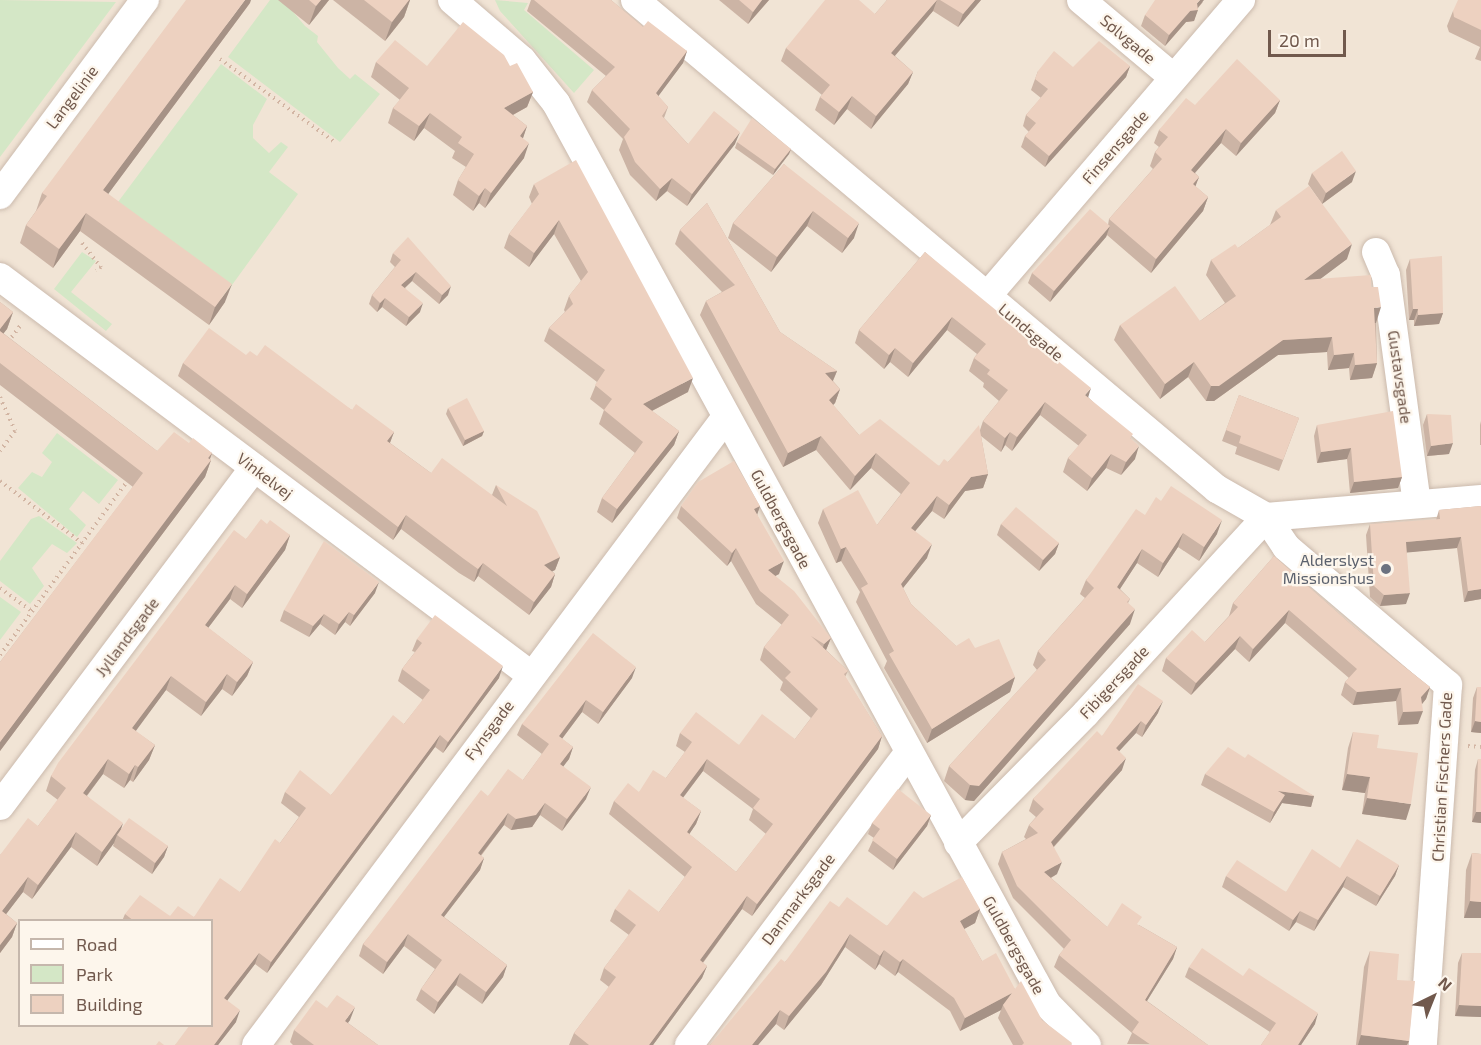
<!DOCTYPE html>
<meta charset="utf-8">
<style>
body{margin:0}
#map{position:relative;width:1481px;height:1045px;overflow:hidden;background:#faf2e6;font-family:"Exo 2",sans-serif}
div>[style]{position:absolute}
.residential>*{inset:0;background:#f1e4d5}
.green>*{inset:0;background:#d4e7c6}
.path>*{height:4px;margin-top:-2px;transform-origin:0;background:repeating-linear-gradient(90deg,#d2b5a3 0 1.5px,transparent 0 6px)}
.roads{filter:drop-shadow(0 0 2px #cbbaad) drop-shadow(0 0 2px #cbbaad)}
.street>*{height:28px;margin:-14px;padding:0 14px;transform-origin:14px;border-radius:14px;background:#fff}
.wall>*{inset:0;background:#ccb4a5}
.shaded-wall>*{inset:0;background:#a69286}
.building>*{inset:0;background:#edd1c0}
.dots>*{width:16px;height:16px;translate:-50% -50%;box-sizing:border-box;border:3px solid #fdf6ec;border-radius:50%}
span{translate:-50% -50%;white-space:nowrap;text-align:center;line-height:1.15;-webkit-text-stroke:4.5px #fdf6ec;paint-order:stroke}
.street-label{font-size:16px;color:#71594d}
.worship-label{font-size:16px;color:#5b616d}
.right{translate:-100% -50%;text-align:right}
.legend{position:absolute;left:18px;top:919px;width:195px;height:108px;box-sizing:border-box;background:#fdf6ec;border:2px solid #c5b7ac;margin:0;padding:8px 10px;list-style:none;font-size:18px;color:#71594d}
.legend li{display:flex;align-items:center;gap:12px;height:30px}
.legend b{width:30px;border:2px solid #c5b7ac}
.north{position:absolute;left:1403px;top:967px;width:60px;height:60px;-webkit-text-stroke:4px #fdf6ec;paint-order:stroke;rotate:43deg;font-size:16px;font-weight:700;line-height:24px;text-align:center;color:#71594d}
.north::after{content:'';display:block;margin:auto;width:21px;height:27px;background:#71594d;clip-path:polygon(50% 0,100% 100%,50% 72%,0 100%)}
.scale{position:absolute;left:1268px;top:30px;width:78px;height:27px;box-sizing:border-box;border:3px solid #71594d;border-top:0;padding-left:8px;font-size:18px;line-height:21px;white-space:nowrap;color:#71594d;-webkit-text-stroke:4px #fdf6ec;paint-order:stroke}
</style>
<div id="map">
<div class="residential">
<i style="clip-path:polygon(evenodd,0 0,1481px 0,1481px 1045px,0 1045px,0 0,20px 920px,212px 920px,212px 1026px,20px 1026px,20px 920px)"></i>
</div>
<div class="green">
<i style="clip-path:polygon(0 0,116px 2px,0 157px)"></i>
<i style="clip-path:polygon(270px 0,283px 0,305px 26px,318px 36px,317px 42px,338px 68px,350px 79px,355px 74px,380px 94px,340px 142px,228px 57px)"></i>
<i style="clip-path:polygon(495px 0,528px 3px,524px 10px,594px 70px,574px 93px,500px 11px)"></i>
<i style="clip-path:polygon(221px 64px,267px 99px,253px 125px,253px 138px,269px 153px,281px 142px,288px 147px,269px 172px,298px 194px,224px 296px,112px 210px)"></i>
<i style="clip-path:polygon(82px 252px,96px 261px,71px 292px,112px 324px,106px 331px,54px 289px)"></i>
<i style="clip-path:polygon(57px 433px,118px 480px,99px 504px,83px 491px,69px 509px,86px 525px,77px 537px,18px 488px,32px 472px,42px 477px,52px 462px,42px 453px)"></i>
<i style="clip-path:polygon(39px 516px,77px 543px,67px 553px,52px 544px,32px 568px,44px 586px,30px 604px,0 581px,0 561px,31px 519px)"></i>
<i style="clip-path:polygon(0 597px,21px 612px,0 640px)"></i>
</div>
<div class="path">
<i style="left:220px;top:59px;width:143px;rotate:35.9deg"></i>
<i style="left:82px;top:243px;width:31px;rotate:52deg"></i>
<i style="left:101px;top:267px;width:6px;rotate:149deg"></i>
<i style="left:8px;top:342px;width:20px;rotate:-53deg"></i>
<i style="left:0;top:397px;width:37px;rotate:66deg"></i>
<i style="left:15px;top:431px;width:25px;rotate:127deg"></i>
<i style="left:0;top:481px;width:103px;rotate:37.1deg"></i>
<i style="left:0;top:588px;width:39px;rotate:36deg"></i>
<i style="left:0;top:655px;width:218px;rotate:-53.8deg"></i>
<i style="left:1468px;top:746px;width:13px;rotate:4deg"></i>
</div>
<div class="roads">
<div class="street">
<i style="left:452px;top:0;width:92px;rotate:40.6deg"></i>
<i style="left:522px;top:60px;width:55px;rotate:51.7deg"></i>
<i style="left:556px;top:103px;width:1026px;rotate:61.41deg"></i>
<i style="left:1047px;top:1004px;width:57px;rotate:45.7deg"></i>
<i style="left:635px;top:0;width:760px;rotate:40.04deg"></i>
<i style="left:1217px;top:489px;width:56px;rotate:29.7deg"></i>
<i style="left:1266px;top:517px;width:216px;rotate:-4.8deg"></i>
<i style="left:1081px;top:0;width:121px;rotate:40deg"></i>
<i style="left:0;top:195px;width:243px;rotate:-53.4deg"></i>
<i style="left:1376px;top:252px;width:25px;rotate:67deg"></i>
<i style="left:1386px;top:275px;width:231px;rotate:82.3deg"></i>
<i style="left:0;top:277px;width:664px;rotate:36.85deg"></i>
<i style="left:988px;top:295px;width:389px;rotate:-49.4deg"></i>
<i style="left:0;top:806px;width:423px;rotate:-53.1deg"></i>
<i style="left:958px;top:843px;width:182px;rotate:-45.4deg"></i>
<i style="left:1086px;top:713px;width:266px;rotate:-47.4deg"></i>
<i style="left:1266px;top:517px;width:36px;rotate:56deg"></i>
<i style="left:1286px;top:547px;width:213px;rotate:40.4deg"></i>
<i style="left:1448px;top:685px;width:361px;rotate:94deg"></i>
<i style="left:256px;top:1045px;width:784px;rotate:-53.19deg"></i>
<i style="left:689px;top:1045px;width:365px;rotate:-53.1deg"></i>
</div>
</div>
<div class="wall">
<i style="clip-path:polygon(278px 0,329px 0,309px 25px)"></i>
<i style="clip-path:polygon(333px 0,410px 0,404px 17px,385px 41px)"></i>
<i style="clip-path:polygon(531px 0,611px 0,643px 27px,687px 51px,683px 63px,658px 96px,668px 107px,664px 118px,688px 144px,735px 144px,687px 206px,667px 191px,656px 201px,630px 175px,619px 150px,623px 139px,587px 102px,592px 90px,606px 76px,527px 11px)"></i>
<i style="clip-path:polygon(719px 0,769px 0,748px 24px)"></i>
<i style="clip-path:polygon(887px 0,981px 0,958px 27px,933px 11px,895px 56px,913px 72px,908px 84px,871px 129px,847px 109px,834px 125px,815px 110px,820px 97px,822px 95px,781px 61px,786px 48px,875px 14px)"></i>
<i style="clip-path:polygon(1481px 0,1481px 61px,1475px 59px,1480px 47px,1449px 32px,1447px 26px,1453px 11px)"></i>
<i style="clip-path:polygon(1203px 2px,1198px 8px,1194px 21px,1186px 22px,1165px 46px,1141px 26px,1145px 15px)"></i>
<i style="clip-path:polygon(250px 3px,108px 194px,225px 302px,209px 325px,80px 231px,53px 268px,20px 243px,26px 225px,36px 211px,42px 193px)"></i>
<i style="clip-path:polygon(376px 62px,427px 66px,510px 66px,533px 92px,527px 107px,513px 115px,527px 126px,523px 138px,524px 158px,485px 208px,479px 203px,473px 211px,453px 195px,458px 180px,466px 167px,452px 158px,455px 151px,424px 128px,414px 141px,388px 123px,393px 108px,400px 100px,371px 77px)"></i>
<i style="clip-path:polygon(1130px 66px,1126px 77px,1045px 167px,1021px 147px,1025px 136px,1029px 132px,1023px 126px,1026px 115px,1041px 98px,1031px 90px,1038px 71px,1073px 67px)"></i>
<i style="clip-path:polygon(1280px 100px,1275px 113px,1236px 156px,1221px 143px,1195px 173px,1199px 177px,1195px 186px,1208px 197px,1203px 211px,1151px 273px,1107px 235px,1106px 237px,1050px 302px,1028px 283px,1032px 273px,1108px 225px,1109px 219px,1153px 169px,1150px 166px,1155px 152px,1159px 147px,1154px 143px,1159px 130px,1195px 105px)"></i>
<i style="clip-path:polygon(737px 142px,791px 149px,789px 154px,773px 175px,735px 148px)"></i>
<i style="clip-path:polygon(784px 164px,854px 238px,842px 253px,807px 226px,771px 272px,728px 238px,733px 223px)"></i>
<i style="clip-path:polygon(1312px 173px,1352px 182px,1322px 204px,1308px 184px)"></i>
<i style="clip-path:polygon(534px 184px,688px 392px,652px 411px,679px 431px,674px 445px,612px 523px,597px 512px,602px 498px,635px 453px,599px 424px,604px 410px,590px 399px,597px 382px,544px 341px,549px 328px,565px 312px,564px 310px,569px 296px,581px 281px,554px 234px,529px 267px,504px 248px,509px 234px,532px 204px,529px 197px)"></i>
<i style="clip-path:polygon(707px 203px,780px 332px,837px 371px,833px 381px,840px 389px,835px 403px,833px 405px,859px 435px,939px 466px,948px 462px,980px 430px,983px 421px,999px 401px,983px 387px,984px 383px,969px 371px,974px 358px,977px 354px,947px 330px,908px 377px,890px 362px,884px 369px,855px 343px,859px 330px,925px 252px,1088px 397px,1131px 439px,1135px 459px,1121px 475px,1106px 468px,1087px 491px,1063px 472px,1068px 458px,1079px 446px,1040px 415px,1012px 451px,1005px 445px,1001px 452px,981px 436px,988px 474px,983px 488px,965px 491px,944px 519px,932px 511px,915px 531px,927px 558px,903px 588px,911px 604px,956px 646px,975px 648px,1015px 677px,1010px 692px,927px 743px,884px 668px,887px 661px,856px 602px,860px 592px,841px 561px,836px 563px,818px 523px,823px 509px,877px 525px,901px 494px,871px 468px,850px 490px,816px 450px,783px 467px,700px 315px,706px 301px,722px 292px,675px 244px,680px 230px)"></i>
<i style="clip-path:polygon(1276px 210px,1347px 259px,1320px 279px,1376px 323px,1377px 363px,1372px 378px,1350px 380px,1349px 368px,1328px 370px,1327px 352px,1278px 355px,1214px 401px,1206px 401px,1188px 377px,1160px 399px,1114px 340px,1120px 325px,1200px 321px,1225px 303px,1206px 275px,1211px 260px,1238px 248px,1270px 225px)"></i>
<i style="clip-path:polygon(393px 253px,448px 295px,439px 304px,412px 281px,405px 288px,420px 312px,406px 326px,382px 307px,377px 312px,369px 304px,372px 295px,395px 267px,390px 262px)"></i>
<i style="clip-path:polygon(1410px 259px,1443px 313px,1439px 324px,1414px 326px,1414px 320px,1409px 320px,1406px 270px)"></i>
<i style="clip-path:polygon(0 302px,13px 312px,7px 329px,3px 333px,157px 451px,189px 443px,212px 453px,210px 459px,211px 460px,205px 477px,0 751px,0 662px,133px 487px,0 385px)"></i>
<i style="clip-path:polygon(246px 355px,257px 356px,352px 410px,394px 432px,390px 443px,431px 473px,492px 495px,496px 485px,560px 557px,555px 570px,552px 571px,555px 574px,551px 587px,529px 615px,478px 576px,474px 582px,459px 573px,401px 529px,393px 540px,178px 376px,183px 363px)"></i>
<i style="clip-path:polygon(1239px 395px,1299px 418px,1279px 471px,1235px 454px,1237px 447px,1222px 441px)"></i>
<i style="clip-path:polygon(448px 408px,484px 431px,482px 436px,463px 446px,446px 414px)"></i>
<i style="clip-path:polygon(1427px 414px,1449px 454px,1427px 456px,1423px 425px)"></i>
<i style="clip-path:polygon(1481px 421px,1481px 445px,1480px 445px,1480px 425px)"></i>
<i style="clip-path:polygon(1317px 425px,1402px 477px,1398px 488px,1350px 493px,1347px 459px,1317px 463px,1314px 436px)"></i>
<i style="clip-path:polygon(evenodd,681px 506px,760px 506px,757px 514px,779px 574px,775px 576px,831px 638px,826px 650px,848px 671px,845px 677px,882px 736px,878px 749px,752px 916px,742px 909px,703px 963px,707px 966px,702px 978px,653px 1045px,569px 1045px,574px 1033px,609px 987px,600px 980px,604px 968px,629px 935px,610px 921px,615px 909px,659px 912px,685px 877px,609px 814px,614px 801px,639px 792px,666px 778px,685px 752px,676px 746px,680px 733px,739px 745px,795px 739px,811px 718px,780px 690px,783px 682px,760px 660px,764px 647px,782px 625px,756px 604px,731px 561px,727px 566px,677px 518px,681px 506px,703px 771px,753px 809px,749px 820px,766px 834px,736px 872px,689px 834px,696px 824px,701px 811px,683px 798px,703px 771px)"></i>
<i style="clip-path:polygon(1481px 506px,1481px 599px,1464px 602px,1457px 548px,1407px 552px,1406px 604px,1380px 606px,1370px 597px,1366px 535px,1370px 524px,1436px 520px,1439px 510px)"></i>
<i style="clip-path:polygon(1145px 515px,1217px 534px,1199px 561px,1178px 547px,1158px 577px,1137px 563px,1120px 589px,1130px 599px,1128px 603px,1130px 624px,974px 801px,965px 800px,944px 781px,949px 766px,1037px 670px,1033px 665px,1038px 651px,1085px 598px,1080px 594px,1086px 580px)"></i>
<i style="clip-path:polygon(267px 524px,290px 535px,285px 550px,242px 608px,230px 599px,208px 628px,253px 662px,247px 676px,232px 696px,222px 689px,201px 716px,166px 690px,135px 731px,155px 745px,149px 760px,133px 782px,130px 780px,124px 788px,103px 774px,87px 796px,121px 829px,168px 846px,164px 857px,152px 874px,113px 846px,114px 843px,97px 866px,71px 847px,32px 899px,23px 892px,6px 914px,17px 923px,12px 937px,0 953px,0 855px,38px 826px,58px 800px,46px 791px,51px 776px,246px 539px)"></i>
<i style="clip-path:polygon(1001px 524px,1059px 543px,1055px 554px,1039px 571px,997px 535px)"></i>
<i style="clip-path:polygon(1274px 556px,1354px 627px,1430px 687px,1426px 699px,1422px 704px,1418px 724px,1398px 725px,1396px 701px,1353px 705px,1341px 695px,1345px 682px,1349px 678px,1285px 623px,1249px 662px,1235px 649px,1191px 695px,1162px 671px,1166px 658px,1205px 642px,1229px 616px,1233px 603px)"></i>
<i style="clip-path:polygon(375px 593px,350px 626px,345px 622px,335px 635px,320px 624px,309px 637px,280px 621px,284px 610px)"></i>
<i style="clip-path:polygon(417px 639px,499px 678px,443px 753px,435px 747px,267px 973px,255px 964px,227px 1000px,236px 1022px,218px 1045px,175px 1045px,212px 1026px,212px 921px,122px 921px,125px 914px,194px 917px,240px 892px,280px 843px,299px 817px,281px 803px,285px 792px,331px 795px,404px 724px,423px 700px,398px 681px,402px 669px,415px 652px,412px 651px)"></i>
<i style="clip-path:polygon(632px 678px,598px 724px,582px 712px,562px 739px,573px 747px,569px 759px,563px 766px,586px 799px,562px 831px,540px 815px,532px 827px,511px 830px,504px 825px,481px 856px,484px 858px,480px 870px,444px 917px,507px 965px,503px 977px,482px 1004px,456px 985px,434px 1014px,416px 1000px,421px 989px,435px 969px,404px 946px,383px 974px,359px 956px,363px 944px,488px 796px,523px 780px,542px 754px,517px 735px,522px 724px)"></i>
<i style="clip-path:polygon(1477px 687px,1481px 687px,1481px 733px,1471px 732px,1473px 698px)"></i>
<i style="clip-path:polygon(1158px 713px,1142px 737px,1136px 733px,1119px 751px,1122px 770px,1054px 847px,1057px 874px,1051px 878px,1107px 927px,1139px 925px,1177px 947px,1173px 959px,1147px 1001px,1208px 1045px,1127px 1044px,1132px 1033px,1054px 967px,1059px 955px,1064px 949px,1013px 898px,998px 864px,1002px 852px,1026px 839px,1024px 837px,1029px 825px,1036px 817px,1029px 811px,1033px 799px,1102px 736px)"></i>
<i style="clip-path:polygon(1353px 732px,1377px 748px,1406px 820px,1362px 814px,1365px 793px,1342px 790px,1348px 748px)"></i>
<i style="clip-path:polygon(1245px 758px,1314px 796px,1311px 807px,1282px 803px,1270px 823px,1201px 785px,1205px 774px)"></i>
<i style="clip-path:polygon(1478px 759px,1481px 823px,1472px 822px,1475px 770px)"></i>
<i style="clip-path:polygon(931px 815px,927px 826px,893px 870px,868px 851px,874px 838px,868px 834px,872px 823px)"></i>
<i style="clip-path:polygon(1472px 853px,1481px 854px,1481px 918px,1464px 918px,1466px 870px)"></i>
<i style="clip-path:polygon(1399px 865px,1395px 876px,1376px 906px,1343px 887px,1314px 931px,1296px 922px,1289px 931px,1222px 887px,1226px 876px,1286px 892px,1340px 868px)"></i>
<i style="clip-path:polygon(923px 898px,980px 909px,975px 923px,964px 929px,982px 961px,1015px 989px,1042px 1020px,1072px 1045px,1013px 1045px,998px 1018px,1001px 1010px,960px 1031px,950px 1011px,898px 972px,895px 976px,879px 964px,875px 970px,845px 947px,821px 985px,784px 1030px,776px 1024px,758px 1045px,710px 1045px,785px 962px,839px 907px,887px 926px)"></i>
<i style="clip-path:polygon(1370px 951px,1397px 980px,1407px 1045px,1356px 1045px,1364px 967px)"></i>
<i style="clip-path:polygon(1462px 953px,1481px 953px,1481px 1017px,1455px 1016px,1458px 963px)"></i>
<i style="clip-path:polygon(1189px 967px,1315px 1024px,1301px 1045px,1261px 1045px,1270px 1032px,1185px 977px)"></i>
<i style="clip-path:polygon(327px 1008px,350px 1020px,348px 1023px,378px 1045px,293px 1045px,290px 1042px,294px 1030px)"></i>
</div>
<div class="shaded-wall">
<i style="clip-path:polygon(245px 0,251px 0,250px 3px,97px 209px,103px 190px)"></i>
<i style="clip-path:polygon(321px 0,329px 0,309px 25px,316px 6px)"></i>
<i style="clip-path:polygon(409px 0,410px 0,404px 17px,385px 41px,392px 22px)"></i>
<i style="clip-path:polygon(762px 0,769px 0,748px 24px,753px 12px)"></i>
<i style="clip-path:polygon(937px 0,933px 11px,886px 66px,891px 53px)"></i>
<i style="clip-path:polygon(975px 0,981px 0,958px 27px,963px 14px)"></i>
<i style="clip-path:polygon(1200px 0,1204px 0,1196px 10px,1198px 10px,1194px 21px,1186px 22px,1165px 46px,1169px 35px)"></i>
<i style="clip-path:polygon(687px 51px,683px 63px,651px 106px,656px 93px)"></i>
<i style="clip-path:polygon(1130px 66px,1126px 77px,1045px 167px,1049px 156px)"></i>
<i style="clip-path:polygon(913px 72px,908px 84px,871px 129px,876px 116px)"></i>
<i style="clip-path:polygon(533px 92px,527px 107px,498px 123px,504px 108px)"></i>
<i style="clip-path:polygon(852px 96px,847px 109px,834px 125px,839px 112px)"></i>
<i style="clip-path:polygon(1280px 100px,1275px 113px,1236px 156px,1241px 143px)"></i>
<i style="clip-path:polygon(430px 113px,424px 128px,414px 141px,419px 126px)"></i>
<i style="clip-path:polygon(527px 126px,522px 141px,520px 136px)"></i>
<i style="clip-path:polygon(1226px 129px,1221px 143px,1186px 183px,1191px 170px)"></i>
<i style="clip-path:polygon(740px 132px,735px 144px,687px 206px,692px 194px)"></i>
<i style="clip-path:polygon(529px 143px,524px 158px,485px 208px,491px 193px)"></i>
<i style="clip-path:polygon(791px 149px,789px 154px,773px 175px,775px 169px)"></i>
<i style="clip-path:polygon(1356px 171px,1352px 182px,1322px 204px,1326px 193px)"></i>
<i style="clip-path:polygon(1199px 177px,1194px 190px,1193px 184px)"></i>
<i style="clip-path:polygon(672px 178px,667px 191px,656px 201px,660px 189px)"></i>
<i style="clip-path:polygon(485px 188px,479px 203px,473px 211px,479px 196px)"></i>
<i style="clip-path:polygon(1208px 197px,1203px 211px,1151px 273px,1156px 259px)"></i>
<i style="clip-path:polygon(813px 211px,807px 226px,771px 272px,777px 257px)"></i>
<i style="clip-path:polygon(86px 213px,80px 231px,53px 268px,59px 249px)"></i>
<i style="clip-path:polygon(559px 220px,554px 234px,529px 267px,534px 253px)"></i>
<i style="clip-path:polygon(859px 223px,854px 238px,842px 253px,848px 238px)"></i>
<i style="clip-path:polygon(1110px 226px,1106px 237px,1050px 302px,1054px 291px)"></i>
<i style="clip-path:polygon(1352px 244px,1347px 259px,1299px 295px,1304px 280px)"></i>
<i style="clip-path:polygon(416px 272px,412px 281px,398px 294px,401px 285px)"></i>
<i style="clip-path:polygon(232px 284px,225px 302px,209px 325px,215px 307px)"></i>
<i style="clip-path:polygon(451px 286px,448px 295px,439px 304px,442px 295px)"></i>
<i style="clip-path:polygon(385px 298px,382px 307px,377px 312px,380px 303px)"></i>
<i style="clip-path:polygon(423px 303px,420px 312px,406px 326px,409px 317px)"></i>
<i style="clip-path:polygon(1381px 307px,1376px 323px,1369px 323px,1374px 308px)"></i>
<i style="clip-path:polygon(1413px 309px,1418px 309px,1414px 320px,1409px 320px)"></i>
<i style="clip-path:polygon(13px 312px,7px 329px,0 338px,0 329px)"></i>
<i style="clip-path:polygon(1443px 313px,1439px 324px,1414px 326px,1418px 315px)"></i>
<i style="clip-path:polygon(952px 317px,947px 330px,908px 377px,913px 363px)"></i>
<i style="clip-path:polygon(1332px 337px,1327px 352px,1278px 355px,1214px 401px,1206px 401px,1211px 386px,1283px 340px)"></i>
<i style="clip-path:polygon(895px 348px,890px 362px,884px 369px,889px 355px)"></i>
<i style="clip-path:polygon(1354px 353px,1349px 368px,1328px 370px,1334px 355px)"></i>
<i style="clip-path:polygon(1194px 362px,1188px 377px,1160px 399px,1165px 384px)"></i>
<i style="clip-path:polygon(1377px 363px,1372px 378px,1350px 380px,1355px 365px)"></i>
<i style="clip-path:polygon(837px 371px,831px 385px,825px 373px)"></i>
<i style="clip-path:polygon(693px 378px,688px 392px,638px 418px,643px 404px)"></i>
<i style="clip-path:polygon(1091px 388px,1087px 401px,1085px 395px)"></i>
<i style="clip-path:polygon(840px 389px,835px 403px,824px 414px,829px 400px)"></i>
<i style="clip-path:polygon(1045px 402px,1040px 415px,1012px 451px,1017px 437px)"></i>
<i style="clip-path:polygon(484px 431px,482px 436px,463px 446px,465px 440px)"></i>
<i style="clip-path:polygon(679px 431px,674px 445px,612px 523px,617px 509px)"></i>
<i style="clip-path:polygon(394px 432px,389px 445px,387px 441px)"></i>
<i style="clip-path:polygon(1010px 432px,1005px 445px,1001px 452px,1005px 438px)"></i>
<i style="clip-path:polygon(821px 436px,816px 450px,783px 467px,788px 453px)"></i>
<i style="clip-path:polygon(1453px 443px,1449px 454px,1427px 456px,1431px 446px)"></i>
<i style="clip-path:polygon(1139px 446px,1135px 459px,1121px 475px,1126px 462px)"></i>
<i style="clip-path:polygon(1351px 448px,1347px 459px,1317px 463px,1321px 452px)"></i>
<i style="clip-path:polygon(212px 453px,208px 464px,211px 460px,205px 477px,0 751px,0 742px)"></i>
<i style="clip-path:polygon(876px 453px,871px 468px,850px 490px,855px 476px)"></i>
<i style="clip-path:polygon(1111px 454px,1106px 468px,1087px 491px,1092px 478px)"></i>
<i style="clip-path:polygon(988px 474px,983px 488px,965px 491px,944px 519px,949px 505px,971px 477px)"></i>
<i style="clip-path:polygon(1402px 477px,1398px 488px,1350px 493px,1354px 482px)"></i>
<i style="clip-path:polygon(937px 496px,932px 511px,906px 542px,911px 528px)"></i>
<i style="clip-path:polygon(760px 506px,756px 518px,754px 509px)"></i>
<i style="clip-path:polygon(406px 515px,401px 529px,393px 540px,398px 527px)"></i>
<i style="clip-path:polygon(1222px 520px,1217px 534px,1199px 561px,1204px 547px)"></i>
<i style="clip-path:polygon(1183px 533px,1178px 547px,1158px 577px,1163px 563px)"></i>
<i style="clip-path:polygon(290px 535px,285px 550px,242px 608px,247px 594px)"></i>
<i style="clip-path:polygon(1461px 537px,1457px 548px,1402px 553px,1406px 542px)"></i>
<i style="clip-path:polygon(1059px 543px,1055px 554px,1039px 571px,1043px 560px)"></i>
<i style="clip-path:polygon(932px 544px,927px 558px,895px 598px,901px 584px)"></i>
<i style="clip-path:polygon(846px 547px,841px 561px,836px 563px,841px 549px)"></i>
<i style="clip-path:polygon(736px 548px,731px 561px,727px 566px,732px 553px)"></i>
<i style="clip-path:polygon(1142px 549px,1137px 563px,1112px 601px,1117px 587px)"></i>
<i style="clip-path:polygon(560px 557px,555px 570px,539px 578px,544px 565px)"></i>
<i style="clip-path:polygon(784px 561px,779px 574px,764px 582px,768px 570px)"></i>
<i style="clip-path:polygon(483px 563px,478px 576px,474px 582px,478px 569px)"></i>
<i style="clip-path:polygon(555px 574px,551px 587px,529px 615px,534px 602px)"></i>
<i style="clip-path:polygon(379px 582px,375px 593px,350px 626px,354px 615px)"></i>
<i style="clip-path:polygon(235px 585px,230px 599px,199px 640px,205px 625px)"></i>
<i style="clip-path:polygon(1481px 589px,1481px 599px,1464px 602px,1468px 591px)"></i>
<i style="clip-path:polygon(1410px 593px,1406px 604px,1380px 606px,1384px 595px)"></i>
<i style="clip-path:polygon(1135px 609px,1130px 624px,974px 801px,965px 800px,970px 785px)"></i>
<i style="clip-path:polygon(1289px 610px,1285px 623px,1249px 662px,1253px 649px)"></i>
<i style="clip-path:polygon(349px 612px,345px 622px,335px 635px,339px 624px)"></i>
<i style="clip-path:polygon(324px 614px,320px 624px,309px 637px,313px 626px)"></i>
<i style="clip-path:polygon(1240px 636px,1235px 649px,1191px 695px,1196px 683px)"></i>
<i style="clip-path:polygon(831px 638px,826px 650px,820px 657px,824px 644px)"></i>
<i style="clip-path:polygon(253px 662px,247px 676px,232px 696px,237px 682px)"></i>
<i style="clip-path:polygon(503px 666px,499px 678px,443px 753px,448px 742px)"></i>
<i style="clip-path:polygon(636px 667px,632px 678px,598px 724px,603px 712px)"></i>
<i style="clip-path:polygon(227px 674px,222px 689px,201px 716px,206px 702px)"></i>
<i style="clip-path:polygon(171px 676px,166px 690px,127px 743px,132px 728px)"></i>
<i style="clip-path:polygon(1015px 677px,1010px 692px,927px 743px,932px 729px)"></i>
<i style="clip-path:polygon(1430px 687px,1426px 699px,1417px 710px,1421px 697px)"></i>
<i style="clip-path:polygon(1401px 688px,1396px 701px,1353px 705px,1357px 692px)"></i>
<i style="clip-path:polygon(586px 700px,582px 712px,555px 748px,559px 736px)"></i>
<i style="clip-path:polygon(1163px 701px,1158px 713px,1142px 737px,1146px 725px)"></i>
<i style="clip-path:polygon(1423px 711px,1418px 724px,1398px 725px,1403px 712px)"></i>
<i style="clip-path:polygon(1141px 721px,1136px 733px,1111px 760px,1116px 748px)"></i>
<i style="clip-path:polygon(1475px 721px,1481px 722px,1481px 733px,1471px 732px)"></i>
<i style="clip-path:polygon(440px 735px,435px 747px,267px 973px,271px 962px)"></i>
<i style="clip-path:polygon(882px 736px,878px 749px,752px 916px,757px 904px)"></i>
<i style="clip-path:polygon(155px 745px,149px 760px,133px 782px,138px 767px)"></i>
<i style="clip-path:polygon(573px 747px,569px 759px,556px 776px,560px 764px)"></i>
<i style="clip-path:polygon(1126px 758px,1122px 770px,1047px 854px,1051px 842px)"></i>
<i style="clip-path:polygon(108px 759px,103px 774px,78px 807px,83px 793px)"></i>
<i style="clip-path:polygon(707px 759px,703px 771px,675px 808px,680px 795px)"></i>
<i style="clip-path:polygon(135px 765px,130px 780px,124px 788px,129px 774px)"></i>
<i style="clip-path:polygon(1347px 774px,1370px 777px,1365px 793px,1342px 790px)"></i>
<i style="clip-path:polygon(591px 787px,586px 799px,562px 831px,567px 819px)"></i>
<i style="clip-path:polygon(1278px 791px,1314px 796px,1311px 807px,1282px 803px,1270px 823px,1274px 812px)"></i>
<i style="clip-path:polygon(1367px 798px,1411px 804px,1406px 820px,1362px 814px)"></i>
<i style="clip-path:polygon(545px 803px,540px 815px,532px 827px,511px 830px,516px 819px)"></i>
<i style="clip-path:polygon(701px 811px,696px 824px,682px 845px,687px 832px)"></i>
<i style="clip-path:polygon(1476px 812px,1481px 812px,1481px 823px,1472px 822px)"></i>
<i style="clip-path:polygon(508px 813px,504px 825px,473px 865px,478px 853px)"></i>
<i style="clip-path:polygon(931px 815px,927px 826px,893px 870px,897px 859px)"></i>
<i style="clip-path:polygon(123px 823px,119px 836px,117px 835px,114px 843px,97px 866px,102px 852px)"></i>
<i style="clip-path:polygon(76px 832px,71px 847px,32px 899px,38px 885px)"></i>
<i style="clip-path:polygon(168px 846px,164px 857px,152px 874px,155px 863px)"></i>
<i style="clip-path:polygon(484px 858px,480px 870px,436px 927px,441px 915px)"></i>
<i style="clip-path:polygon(1062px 862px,1057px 874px,1040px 884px,1044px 872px)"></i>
<i style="clip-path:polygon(1399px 865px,1395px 876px,1376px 906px,1380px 896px)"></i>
<i style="clip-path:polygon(1347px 876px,1343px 887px,1314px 931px,1318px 920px)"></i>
<i style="clip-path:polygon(28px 877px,23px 892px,0 922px,2px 911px)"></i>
<i style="clip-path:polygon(747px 896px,742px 909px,695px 973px,700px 960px)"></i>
<i style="clip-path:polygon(1470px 901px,1481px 902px,1481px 918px,1464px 918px)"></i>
<i style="clip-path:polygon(980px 909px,975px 923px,955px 934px,960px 921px)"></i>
<i style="clip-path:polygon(1300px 911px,1296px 922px,1289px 931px,1293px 920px)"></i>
<i style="clip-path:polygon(17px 923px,12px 937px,0 953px,0 945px)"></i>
<i style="clip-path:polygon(408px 934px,404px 946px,383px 974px,387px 962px)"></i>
<i style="clip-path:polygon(850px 934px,845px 947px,821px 985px,784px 1030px,789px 1016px)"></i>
<i style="clip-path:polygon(1177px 947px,1173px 959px,1140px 1012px,1145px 1000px)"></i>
<i style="clip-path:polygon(884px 950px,879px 964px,875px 970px,880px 956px)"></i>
<i style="clip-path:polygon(259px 953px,255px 964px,220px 1010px,224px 998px)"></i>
<i style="clip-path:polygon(903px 959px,898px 972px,895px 976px,900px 962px)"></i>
<i style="clip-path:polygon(507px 965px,503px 977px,482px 1004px,486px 992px)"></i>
<i style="clip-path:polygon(707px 966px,702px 978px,653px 1045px,649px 1045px)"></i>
<i style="clip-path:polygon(460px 973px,456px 985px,434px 1014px,438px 1002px)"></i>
<i style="clip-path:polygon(1012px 993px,1003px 1005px,1001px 1010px,960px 1031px,965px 1018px)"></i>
<i style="clip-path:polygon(1459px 1005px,1481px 1006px,1481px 1017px,1455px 1016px)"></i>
<i style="clip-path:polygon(355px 1007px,350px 1020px,340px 1033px,345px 1021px)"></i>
<i style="clip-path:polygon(240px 1010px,236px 1022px,218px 1045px,214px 1045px)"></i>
<i style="clip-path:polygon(780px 1010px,776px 1024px,758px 1045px,752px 1045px)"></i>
<i style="clip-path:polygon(1318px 1013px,1315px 1024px,1301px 1045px,1298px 1045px)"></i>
<i style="clip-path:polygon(1361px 1035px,1409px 1041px,1407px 1045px,1358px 1045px)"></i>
</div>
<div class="building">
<i style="clip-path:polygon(186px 0,245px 0,103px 190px,232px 284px,215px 307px,86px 213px,59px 249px,26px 225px,47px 196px,42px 193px)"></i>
<i style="clip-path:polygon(309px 0,321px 0,316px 6px)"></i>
<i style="clip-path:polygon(364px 0,409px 0,392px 22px)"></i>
<i style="clip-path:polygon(534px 0,611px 0,643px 27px,648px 21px,687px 51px,656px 93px,668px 107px,662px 116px,688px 144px,714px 111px,740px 132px,692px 194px,672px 178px,660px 189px,635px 162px,624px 137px,630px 129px,592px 90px,615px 67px)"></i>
<i style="clip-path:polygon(739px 0,762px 0,753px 12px)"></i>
<i style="clip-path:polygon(825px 0,859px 0,875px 14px,887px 0,937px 0,891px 53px,913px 72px,876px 116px,852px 96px,839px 112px,820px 97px,830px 85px,786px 48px)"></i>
<i style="clip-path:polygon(940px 0,975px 0,963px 14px)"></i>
<i style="clip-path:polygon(1155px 0,1200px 0,1197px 3px,1198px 10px,1190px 11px,1169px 35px,1145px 15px)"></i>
<i style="clip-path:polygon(1458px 0,1481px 0,1481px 30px,1454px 17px,1453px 11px)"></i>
<i style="clip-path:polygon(463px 22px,504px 55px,510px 66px,517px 63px,533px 92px,504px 108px,527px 126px,520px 136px,529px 143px,491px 193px,485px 188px,479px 196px,458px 180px,474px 154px,458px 143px,462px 137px,430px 113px,419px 126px,393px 108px,409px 88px,376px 62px,395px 40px,427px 66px)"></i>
<i style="clip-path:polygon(1099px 41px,1130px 66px,1049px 156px,1025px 136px,1036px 123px,1026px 115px,1048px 89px,1035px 79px,1038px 71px,1054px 51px,1073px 67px)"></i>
<i style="clip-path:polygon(1237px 59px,1280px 100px,1241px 143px,1226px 129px,1191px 170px,1199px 177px,1193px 184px,1208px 197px,1156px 259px,1109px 219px,1162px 159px,1155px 152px,1168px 137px,1159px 130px,1186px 98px,1195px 105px)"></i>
<i style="clip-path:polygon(752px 118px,791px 149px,775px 169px,737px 142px)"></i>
<i style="clip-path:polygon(1342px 151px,1356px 171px,1326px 193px,1312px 173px)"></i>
<i style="clip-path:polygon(576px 160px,693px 378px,643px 404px,679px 431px,617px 509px,602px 498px,643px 442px,604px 410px,612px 399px,595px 385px,605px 370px,549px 328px,573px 304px,569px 296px,588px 272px,559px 220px,534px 253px,509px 234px,539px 194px,534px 184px)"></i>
<i style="clip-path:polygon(784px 164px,859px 223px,848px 238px,813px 211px,777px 257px,733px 223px)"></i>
<i style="clip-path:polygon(1309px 186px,1352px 244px,1304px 280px,1371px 275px,1371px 287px,1378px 287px,1381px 307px,1374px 308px,1377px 363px,1355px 365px,1354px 353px,1334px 355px,1332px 337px,1283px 340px,1219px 386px,1211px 386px,1194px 362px,1165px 384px,1120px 325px,1175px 286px,1200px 321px,1236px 296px,1211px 260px,1235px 244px,1238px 248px,1281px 217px,1276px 210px)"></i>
<i style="clip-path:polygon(707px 203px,780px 332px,837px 371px,825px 373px,840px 389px,829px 400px,859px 435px,880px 419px,939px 466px,944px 459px,948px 462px,979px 425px,988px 474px,971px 477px,949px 505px,937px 496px,911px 528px,932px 544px,901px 584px,911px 604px,956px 646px,969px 638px,975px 648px,999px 639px,1015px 677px,932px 729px,889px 654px,894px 651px,861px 588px,868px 584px,846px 547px,841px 549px,823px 509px,858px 490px,877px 525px,910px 483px,876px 453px,855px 476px,821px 436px,788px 453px,706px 301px,735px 285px,680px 230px)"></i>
<i style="clip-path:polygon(1090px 209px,1110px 226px,1054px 291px,1032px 273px)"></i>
<i style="clip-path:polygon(408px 237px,451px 286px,442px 295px,416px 272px,401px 285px,423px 303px,409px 317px,385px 298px,380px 303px,372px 295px,401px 260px,393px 253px)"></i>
<i style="clip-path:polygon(925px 252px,1091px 388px,1085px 395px,1133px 434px,1130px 438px,1139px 446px,1126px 462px,1111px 454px,1092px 478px,1068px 458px,1087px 435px,1045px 402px,1017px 437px,1010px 432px,1005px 438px,983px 421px,1008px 390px,987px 374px,990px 370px,974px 358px,986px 344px,952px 317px,913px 363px,895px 348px,889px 355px,859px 330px)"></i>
<i style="clip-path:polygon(1442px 256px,1443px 313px,1418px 315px,1418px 309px,1413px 309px,1410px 259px)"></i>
<i style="clip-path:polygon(0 302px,13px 312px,0 329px)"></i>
<i style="clip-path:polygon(209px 328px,246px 355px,250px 351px,257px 356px,265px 345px,352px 410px,356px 404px,394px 432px,387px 441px,431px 473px,442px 458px,507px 506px,496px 485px,537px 511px,560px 557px,544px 565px,555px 574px,534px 602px,483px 563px,478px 569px,464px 559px,406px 515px,398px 527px,183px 363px)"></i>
<i style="clip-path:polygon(0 331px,157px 451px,174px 432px,189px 443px,193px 438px,212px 453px,208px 458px,211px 460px,0 742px,0 662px,143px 473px,0 363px)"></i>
<i style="clip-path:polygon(1239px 395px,1299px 418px,1283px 460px,1239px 443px,1241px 436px,1226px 430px)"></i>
<i style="clip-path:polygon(467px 398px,484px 431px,465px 440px,448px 408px)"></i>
<i style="clip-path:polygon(1393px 411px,1402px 477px,1354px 482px,1351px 448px,1321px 452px,1317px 425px)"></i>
<i style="clip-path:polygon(1427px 414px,1451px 415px,1453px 443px,1431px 446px)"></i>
<i style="clip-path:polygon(evenodd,734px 461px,760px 506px,754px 509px,784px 561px,768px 570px,794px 591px,831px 638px,824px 644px,811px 636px,848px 671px,844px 674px,882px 736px,757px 904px,747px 896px,700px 960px,707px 966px,649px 1045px,589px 1045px,574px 1033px,616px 977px,604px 968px,636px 925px,615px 909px,629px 889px,659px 912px,692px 867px,614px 801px,628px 783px,639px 792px,653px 770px,666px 778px,692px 742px,680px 733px,696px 712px,739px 745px,762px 714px,795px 739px,818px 709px,785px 678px,791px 672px,764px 647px,789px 615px,760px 591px,736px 548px,732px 553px,681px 506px,698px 482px,734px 461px,707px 759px,760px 799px,753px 808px,773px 824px,736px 872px,687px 832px,701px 811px,680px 795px,707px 759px)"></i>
<i style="clip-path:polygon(1171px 486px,1222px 520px,1204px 547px,1183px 533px,1163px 563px,1142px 549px,1117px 587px,1130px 599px,1127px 602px,1135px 609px,979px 786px,970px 785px,949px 766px,1046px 660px,1038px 651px,1094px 588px,1086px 580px,1136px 509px,1145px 515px,1156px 497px,1161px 501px)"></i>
<i style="clip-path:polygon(1481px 506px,1481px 589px,1468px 591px,1461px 537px,1406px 542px,1410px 593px,1384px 595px,1374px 586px,1370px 524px,1440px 519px,1439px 510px)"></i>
<i style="clip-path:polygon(1016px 507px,1059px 543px,1043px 560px,1001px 524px)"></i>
<i style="clip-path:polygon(261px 519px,267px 524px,270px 520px,290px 535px,247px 594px,235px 585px,205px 625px,253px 662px,237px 682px,227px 674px,206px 702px,171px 676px,132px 728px,155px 745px,138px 767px,135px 765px,129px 774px,108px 759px,83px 793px,123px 823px,102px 852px,76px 832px,38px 885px,28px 877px,2px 911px,17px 923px,0 945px,0 855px,28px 818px,38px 826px,66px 788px,51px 776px,58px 763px,234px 530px,246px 539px)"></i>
<i style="clip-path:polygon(324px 541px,379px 582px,354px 615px,349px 612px,339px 624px,324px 614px,313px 626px,284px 610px)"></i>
<i style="clip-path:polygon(1274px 556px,1354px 627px,1430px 687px,1421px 697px,1423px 711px,1403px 712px,1401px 688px,1357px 692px,1345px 682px,1357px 669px,1289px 610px,1253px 649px,1240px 636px,1196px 683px,1166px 658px,1192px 630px,1205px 642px,1238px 607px,1233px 603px)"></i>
<i style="clip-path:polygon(435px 615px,503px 666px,448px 742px,440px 735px,271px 962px,259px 953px,224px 998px,240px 1010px,214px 1045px,175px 1045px,189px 1026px,212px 1026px,212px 921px,134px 921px,125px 914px,140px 895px,170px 916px,178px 906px,194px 917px,220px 878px,240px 892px,275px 839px,280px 843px,306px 808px,285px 792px,300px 770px,331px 795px,393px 715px,404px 724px,430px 690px,402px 669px,422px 643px,417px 639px)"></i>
<i style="clip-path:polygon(593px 633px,636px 667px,603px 712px,586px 700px,559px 736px,573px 747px,560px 764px,591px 787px,567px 819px,545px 803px,536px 815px,516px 819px,508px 813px,478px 853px,484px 858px,441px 915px,507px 965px,486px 992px,460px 973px,438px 1002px,421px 989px,442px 960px,408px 934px,387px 962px,363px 944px,481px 790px,488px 796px,508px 769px,523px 780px,549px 744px,522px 724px)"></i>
<i style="clip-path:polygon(1138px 684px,1163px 701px,1146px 725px,1141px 721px,1116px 748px,1126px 758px,1051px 842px,1062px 862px,1044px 872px,1107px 927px,1122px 903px,1142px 917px,1137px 924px,1177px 947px,1145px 1000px,1208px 1045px,1151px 1045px,1132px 1032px,1139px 1022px,1059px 955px,1071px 940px,1017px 886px,1002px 852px,1038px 833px,1029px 825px,1044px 809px,1033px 799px,1097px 731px,1102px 736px)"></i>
<i style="clip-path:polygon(1477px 687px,1481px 687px,1481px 722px,1475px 721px)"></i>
<i style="clip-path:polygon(1353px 732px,1379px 735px,1377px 748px,1418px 753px,1411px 804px,1367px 798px,1370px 777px,1347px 774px)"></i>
<i style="clip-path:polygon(1228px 747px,1245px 758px,1248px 754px,1314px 796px,1278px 791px,1285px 795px,1274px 812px,1205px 774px)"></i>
<i style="clip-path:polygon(1478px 759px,1481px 759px,1481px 812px,1476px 812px)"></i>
<i style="clip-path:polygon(898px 789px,931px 815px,897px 859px,872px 840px,880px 829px,872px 823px)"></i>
<i style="clip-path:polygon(129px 818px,168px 846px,155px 863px,117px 835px)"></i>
<i style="clip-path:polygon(1357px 839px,1399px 865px,1380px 896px,1347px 876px,1318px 920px,1300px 911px,1293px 920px,1226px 876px,1237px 860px,1286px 892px,1312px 849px,1340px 868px)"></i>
<i style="clip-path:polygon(1472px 853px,1481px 854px,1481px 902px,1470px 901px)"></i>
<i style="clip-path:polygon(962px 877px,980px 909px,960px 921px,982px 961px,996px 953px,1015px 989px,1021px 981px,1042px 1020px,1072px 1043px,1071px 1045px,1022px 1045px,1024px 1043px,1003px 1005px,1012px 993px,965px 1018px,954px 998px,903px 959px,900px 962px,884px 950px,880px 956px,850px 934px,826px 972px,789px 1016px,780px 1010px,752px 1045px,710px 1045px,781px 959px,785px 962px,830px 901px,839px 907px,847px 897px,887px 926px,914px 891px,923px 898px)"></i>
<i style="clip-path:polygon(1202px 948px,1243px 976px,1249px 968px,1318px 1013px,1298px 1045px,1261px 1045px,1276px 1023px,1189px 967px)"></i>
<i style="clip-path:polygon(1370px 951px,1399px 954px,1397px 980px,1415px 981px,1409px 1041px,1361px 1035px)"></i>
<i style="clip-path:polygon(1462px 953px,1481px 953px,1481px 1006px,1459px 1005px)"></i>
<i style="clip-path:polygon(337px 995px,355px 1007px,345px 1021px,378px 1045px,314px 1045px,294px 1030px,316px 1000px,327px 1008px)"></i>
<i style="clip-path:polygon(159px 1041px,164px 1045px,156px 1045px)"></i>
</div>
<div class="dots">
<i style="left:1386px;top:569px;background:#6b7280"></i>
</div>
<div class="street-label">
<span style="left:1128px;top:39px;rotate:40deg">Sølvgade</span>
<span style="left:72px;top:97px;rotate:-53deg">Langelinie</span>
<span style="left:1115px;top:147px;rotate:-49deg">Finsensgade</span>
<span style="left:1031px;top:332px;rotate:40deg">Lundsgade</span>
<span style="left:1400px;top:377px;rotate:82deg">Gustavsgade</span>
<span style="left:265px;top:476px;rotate:37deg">Vinkelvej</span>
<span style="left:781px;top:519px;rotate:62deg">Guldbergsgade</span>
<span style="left:127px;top:637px;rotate:-53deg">Jyllandsgade</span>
<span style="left:1114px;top:682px;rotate:-47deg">Fibigersgade</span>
<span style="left:489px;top:730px;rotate:-53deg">Fynsgade</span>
<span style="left:1442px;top:777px;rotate:-87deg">Christian Fischers Gade</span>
<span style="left:798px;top:899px;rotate:-53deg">Danmarksgade</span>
<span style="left:1014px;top:945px;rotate:61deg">Guldbergsgade</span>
</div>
<div class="worship-label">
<span class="right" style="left:1374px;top:569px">Alderslyst<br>Missionshus</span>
</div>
<ul class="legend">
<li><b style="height:8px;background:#fff"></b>Road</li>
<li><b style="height:16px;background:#d4e7c6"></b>Park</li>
<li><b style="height:16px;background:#edd1c0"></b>Building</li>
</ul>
<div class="north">N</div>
<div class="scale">20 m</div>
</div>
